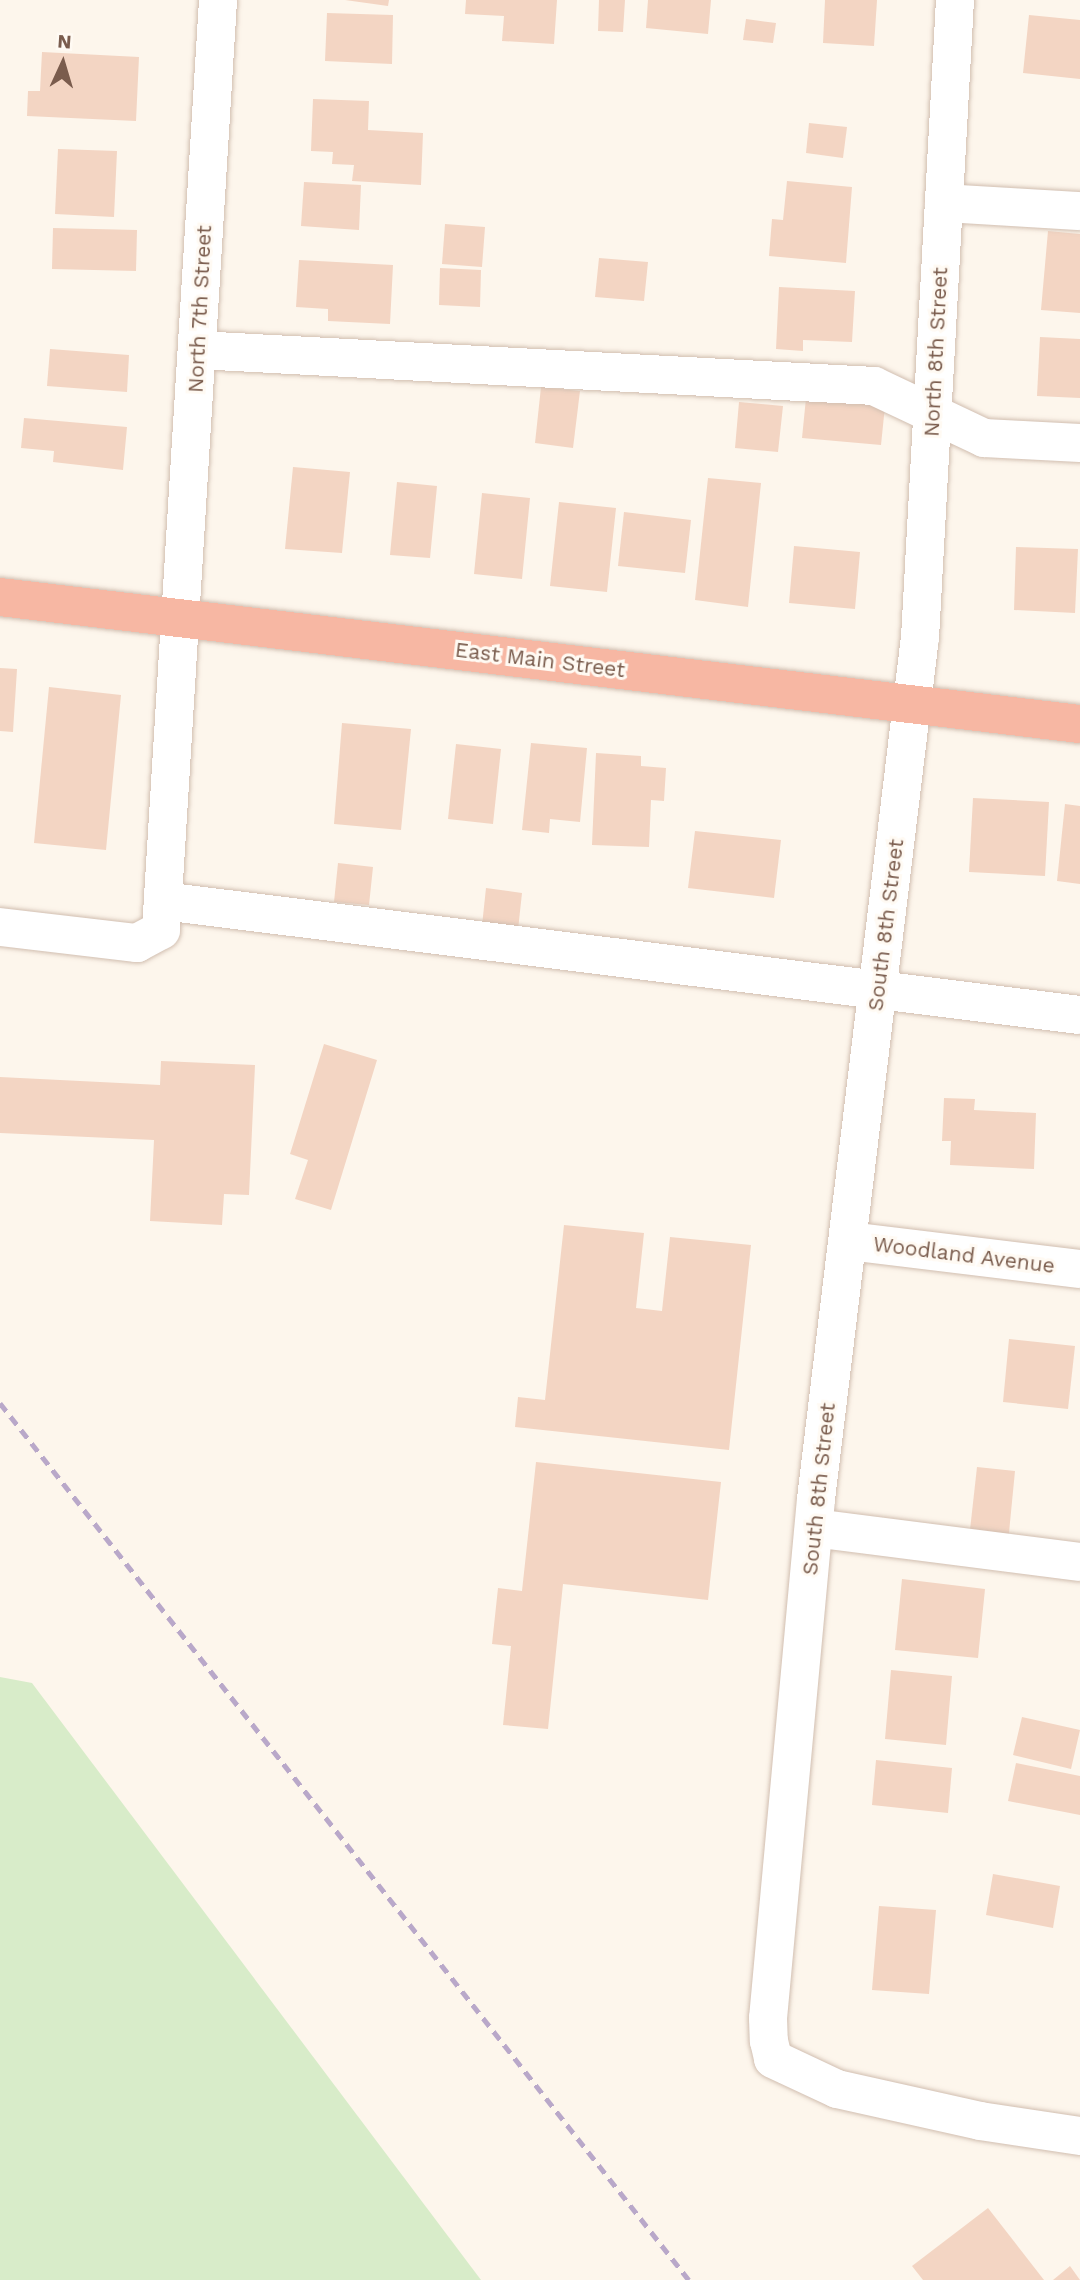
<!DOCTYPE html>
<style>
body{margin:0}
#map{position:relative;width:1080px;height:2280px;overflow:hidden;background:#fdf6ec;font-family:"Work Sans",sans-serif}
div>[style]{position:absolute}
.green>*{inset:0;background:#d8ecc9}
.building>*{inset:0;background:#f3d5c3}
.roads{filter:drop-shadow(0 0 2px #d1beb0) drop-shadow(0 0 2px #d1beb0)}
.minor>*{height:38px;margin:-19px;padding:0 19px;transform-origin:19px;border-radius:19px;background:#fff}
.highway>*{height:38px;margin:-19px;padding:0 19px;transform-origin:19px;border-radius:19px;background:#f7b7a3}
.rail>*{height:5px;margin-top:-2.5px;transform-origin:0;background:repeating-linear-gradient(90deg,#b9a8c9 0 10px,transparent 0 17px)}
span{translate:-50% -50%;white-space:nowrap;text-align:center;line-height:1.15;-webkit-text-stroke:6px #fffaf3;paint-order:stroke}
.street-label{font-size:21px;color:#7a5c4d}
.north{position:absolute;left:28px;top:28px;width:70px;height:70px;-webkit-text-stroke:5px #fffaf3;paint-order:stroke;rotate:4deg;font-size:19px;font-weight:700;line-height:28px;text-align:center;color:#7a5c4d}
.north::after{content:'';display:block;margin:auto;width:24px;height:32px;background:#7a5c4d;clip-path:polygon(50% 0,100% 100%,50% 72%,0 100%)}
</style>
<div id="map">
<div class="green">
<i style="clip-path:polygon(0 1677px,32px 1683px,481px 2280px,0 2280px)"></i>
</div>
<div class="building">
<i style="clip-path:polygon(345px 0,389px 0,388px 6px)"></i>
<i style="clip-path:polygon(466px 0,557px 0,554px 44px,502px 41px,504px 16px,465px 14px)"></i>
<i style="clip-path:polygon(599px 0,625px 0,623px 32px,598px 31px)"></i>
<i style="clip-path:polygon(648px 0,711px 0,708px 34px,646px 28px)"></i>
<i style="clip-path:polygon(825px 0,877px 0,874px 46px,823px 43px)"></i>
<i style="clip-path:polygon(327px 13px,393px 15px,392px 64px,325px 61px)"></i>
<i style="clip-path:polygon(1029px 15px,1080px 20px,1080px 79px,1023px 73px)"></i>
<i style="clip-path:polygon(746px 19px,776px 23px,773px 43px,743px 40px)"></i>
<i style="clip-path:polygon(42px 52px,139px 57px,136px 121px,27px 116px,28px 91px,40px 91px)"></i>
<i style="clip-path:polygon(313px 99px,369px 101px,368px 130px,423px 133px,421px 185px,352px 181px,354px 165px,332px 164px,333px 152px,311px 151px)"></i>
<i style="clip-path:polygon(809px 123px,847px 127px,843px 158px,806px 153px)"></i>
<i style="clip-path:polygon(58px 149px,117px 151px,114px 217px,55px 214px)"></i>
<i style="clip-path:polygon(787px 181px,852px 187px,846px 263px,769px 256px,772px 219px,783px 220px)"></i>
<i style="clip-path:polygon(304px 182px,361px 185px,359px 230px,301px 226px)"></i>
<i style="clip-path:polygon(445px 224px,485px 227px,482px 267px,442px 264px)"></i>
<i style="clip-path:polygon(53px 228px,137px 230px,136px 271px,52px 269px)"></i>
<i style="clip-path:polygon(1048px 231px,1080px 234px,1080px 313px,1041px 310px)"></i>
<i style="clip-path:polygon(599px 258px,648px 262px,644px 301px,595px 297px)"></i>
<i style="clip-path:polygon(299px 260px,393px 265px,390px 324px,328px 321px,328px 309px,296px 307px)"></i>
<i style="clip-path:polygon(440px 268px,481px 270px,480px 307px,439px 305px)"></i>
<i style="clip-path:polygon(779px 287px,855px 291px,852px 342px,803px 340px,803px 351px,776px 349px)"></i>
<i style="clip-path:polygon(1040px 337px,1080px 339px,1080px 398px,1037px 396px)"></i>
<i style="clip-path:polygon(50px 349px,129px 355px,127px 392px,47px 386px)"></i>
<i style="clip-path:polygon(541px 387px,580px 391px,573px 448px,535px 443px)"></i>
<i style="clip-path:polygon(806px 398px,885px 406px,881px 445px,802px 438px)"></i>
<i style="clip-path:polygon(739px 402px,783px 406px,778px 452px,735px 448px)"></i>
<i style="clip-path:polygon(24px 418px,127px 427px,123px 470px,53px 462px,54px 451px,21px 448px)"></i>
<i style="clip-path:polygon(293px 467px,350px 472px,342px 553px,285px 549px)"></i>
<i style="clip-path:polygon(708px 478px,761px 483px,748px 607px,695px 600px)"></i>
<i style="clip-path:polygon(397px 482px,437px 486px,430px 558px,390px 555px)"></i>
<i style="clip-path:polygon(482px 493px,530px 498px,522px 579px,474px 574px)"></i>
<i style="clip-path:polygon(559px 502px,616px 508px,607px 592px,550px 586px)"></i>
<i style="clip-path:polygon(624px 512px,691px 520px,685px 573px,618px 566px)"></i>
<i style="clip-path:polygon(794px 546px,860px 552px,855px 609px,789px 603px)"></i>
<i style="clip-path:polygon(1016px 547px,1078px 549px,1075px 613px,1014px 610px)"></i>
<i style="clip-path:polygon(0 668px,17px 669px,13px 732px,0 731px)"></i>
<i style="clip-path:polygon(49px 687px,121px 695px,106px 850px,34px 843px)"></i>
<i style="clip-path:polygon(342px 723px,411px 729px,401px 830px,334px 824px)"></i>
<i style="clip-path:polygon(531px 743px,587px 748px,580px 822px,550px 819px,549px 833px,522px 830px)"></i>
<i style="clip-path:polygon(456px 744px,501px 749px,493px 824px,448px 819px)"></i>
<i style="clip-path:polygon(596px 753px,641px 756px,641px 766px,666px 768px,664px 801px,651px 800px,649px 847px,592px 845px)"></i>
<i style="clip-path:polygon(973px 798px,1049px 802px,1045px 876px,969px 872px)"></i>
<i style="clip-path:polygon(1065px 804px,1080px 806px,1080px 884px,1057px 881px)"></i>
<i style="clip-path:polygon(695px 831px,781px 840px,774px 898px,688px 888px)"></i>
<i style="clip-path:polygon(338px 863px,373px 867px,369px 905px,334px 902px)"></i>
<i style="clip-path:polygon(486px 888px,522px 893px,517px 939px,481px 935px)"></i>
<i style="clip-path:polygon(324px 1044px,377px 1060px,331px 1210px,295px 1199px,308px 1160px,290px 1154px)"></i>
<i style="clip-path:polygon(161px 1061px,255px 1065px,249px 1195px,224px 1194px,222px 1225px,150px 1221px,154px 1140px,0 1133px,0 1077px,160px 1085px)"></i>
<i style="clip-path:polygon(944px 1098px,975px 1099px,974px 1110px,1036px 1113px,1034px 1169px,950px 1165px,951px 1141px,942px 1141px)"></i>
<i style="clip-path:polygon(564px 1225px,644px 1233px,636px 1308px,662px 1311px,670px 1237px,751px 1245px,729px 1450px,515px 1427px,518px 1397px,545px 1400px)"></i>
<i style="clip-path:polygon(1009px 1339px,1075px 1346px,1068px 1409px,1003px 1402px)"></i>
<i style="clip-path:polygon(536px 1462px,721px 1482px,708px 1600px,563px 1584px,548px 1729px,503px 1725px,511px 1646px,492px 1644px,498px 1588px,522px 1591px)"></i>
<i style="clip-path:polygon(977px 1467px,1015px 1471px,1008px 1543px,969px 1539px)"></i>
<i style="clip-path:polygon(902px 1579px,985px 1589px,978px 1658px,895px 1650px)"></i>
<i style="clip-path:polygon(891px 1670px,952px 1676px,946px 1745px,885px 1739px)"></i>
<i style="clip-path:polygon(1022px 1717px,1080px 1730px,1071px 1769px,1013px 1755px)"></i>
<i style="clip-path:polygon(876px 1760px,952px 1768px,948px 1813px,872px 1805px)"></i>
<i style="clip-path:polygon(1016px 1763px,1080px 1776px,1080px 1815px,1008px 1801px)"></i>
<i style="clip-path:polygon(993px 1874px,1060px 1886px,1053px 1928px,986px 1915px)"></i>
<i style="clip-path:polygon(879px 1906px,936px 1910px,929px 1994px,872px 1990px)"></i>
<i style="clip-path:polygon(988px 2208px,1044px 2280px,923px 2280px,912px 2266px)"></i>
<i style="clip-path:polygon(1070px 2266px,1080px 2280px,1053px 2280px)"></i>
</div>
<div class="roads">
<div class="minor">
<i style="left:955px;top:0;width:638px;rotate:93.14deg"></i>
<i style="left:920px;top:637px;width:868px;rotate:96.88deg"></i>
<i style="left:816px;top:1499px;width:521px;rotate:95.28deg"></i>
<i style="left:768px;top:2018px;width:23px;rotate:88deg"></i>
<i style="left:769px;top:2041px;width:18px;rotate:77deg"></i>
<i style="left:773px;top:2059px;width:71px;rotate:25.1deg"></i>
<i style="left:837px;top:2089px;width:147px;rotate:12.6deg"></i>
<i style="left:980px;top:2121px;width:101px;rotate:8.5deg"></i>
<i style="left:944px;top:203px;width:136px;rotate:3.4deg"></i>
<i style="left:197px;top:350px;width:678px;rotate:3.04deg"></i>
<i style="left:874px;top:386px;width:122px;rotate:25.3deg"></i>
<i style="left:984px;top:438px;width:96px;rotate:3deg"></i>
<i style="left:163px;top:901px;width:924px;rotate:7.09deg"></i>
<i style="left:0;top:927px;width:138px;rotate:6.7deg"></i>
<i style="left:137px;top:943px;width:27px;rotate:-28deg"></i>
<i style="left:161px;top:930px;width:932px;rotate:-86.49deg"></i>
<i style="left:848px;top:1241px;width:234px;rotate:6.9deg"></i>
<i style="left:814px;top:1528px;width:268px;rotate:7.3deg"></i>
</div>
<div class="highway">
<i style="left:0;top:597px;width:1087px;rotate:6.71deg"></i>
</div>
</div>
<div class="rail">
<i style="left:0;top:1403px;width:1115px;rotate:51.85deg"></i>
</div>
<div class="street-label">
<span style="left:200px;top:309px;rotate:-87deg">North 7th Street</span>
<span style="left:936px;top:352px;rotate:-87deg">North 8th Street</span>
<span style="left:540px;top:660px;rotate:7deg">East Main Street</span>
<span style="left:886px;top:925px;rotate:-83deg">South 8th Street</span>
<span style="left:964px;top:1255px;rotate:7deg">Woodland Avenue</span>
<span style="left:819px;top:1489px;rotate:-84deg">South 8th Street</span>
</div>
<div class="north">N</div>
</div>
